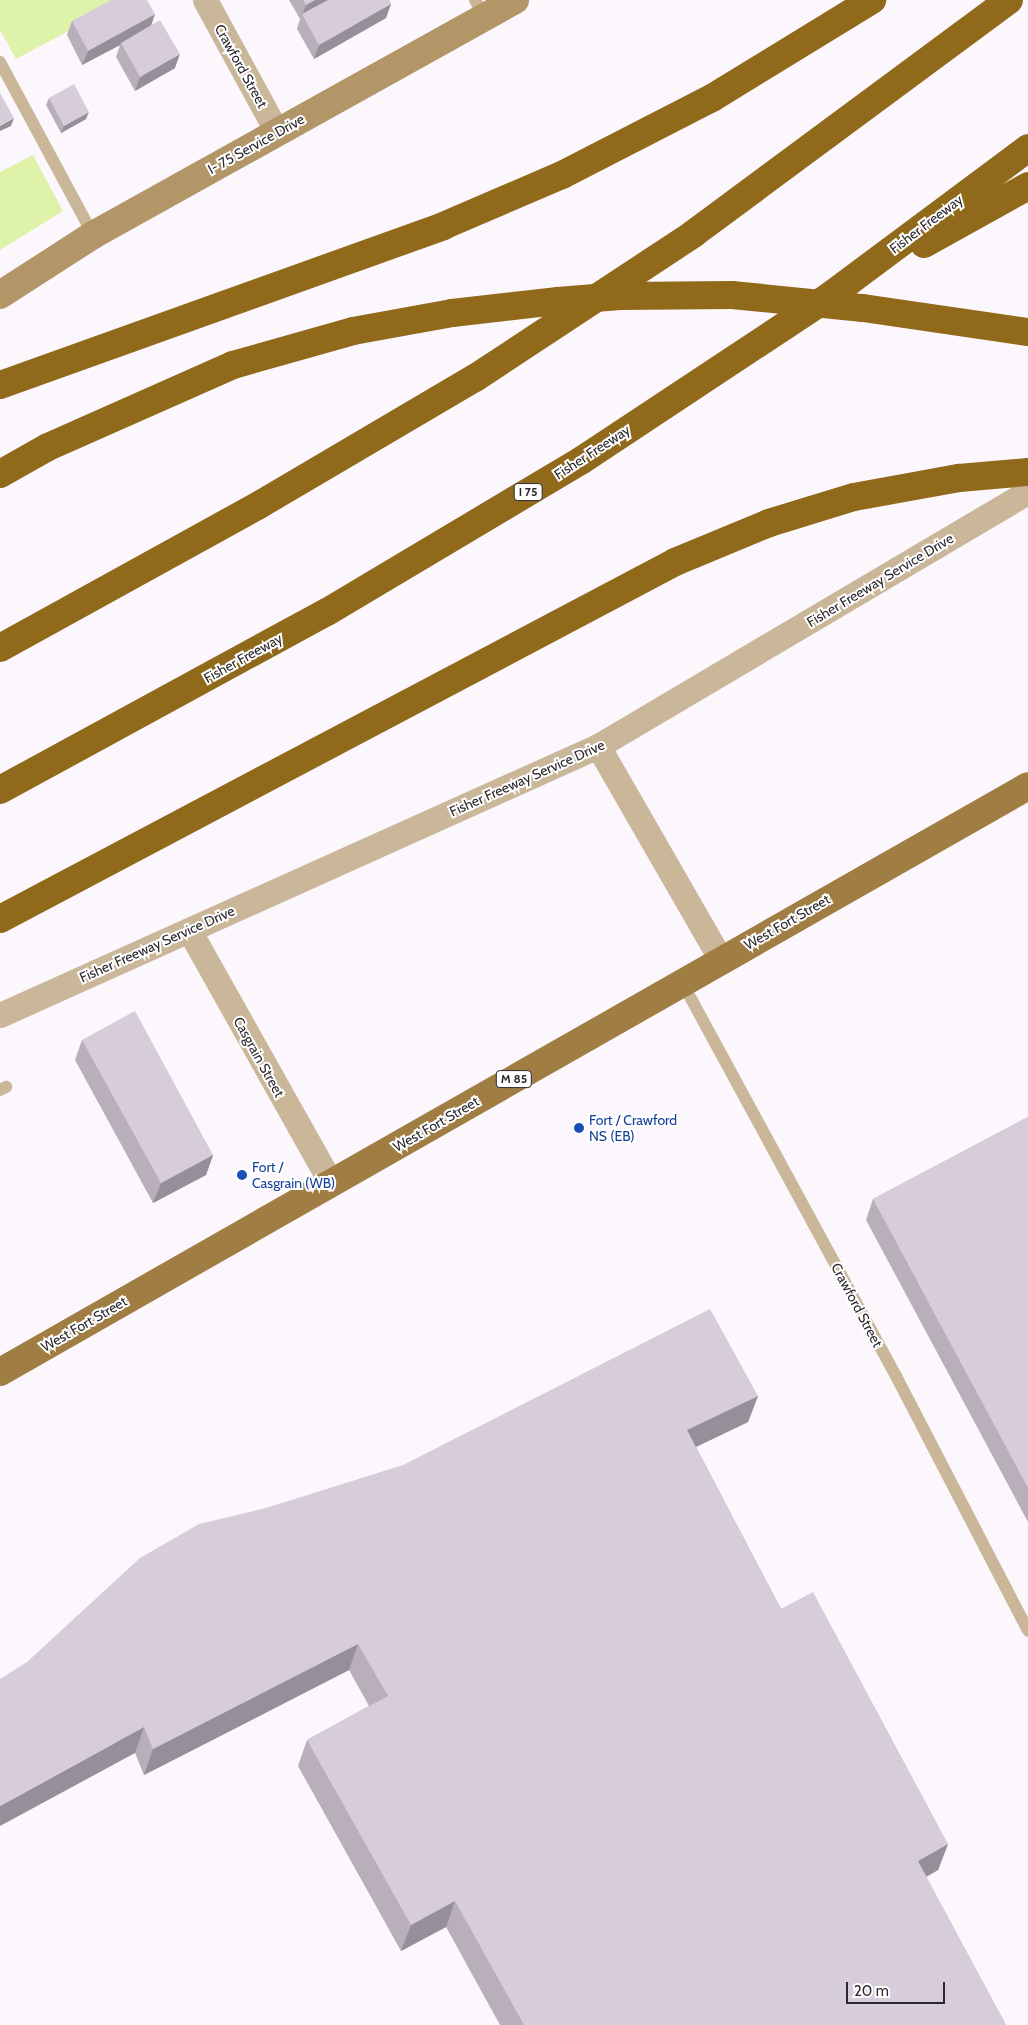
<!DOCTYPE html>
<style>
body{margin:0}
#map{position:relative;width:1028px;height:2025px;overflow:hidden;background:#fcf7fd;font-family:Cabin,sans-serif}
div>[style]{position:absolute}
.green>*{inset:0;background:#def2a9}
.lane>*{height:12px;margin:-6px;padding:0 6px;transform-origin:6px;border-radius:6px;background:#cab799}
.street>*{height:25px;margin:-12.5px;padding:0 12.5px;transform-origin:12.5px;border-radius:12.5px;background:#cab799}
.secondary>*{height:28px;margin:-14px;padding:0 14px;transform-origin:14px;border-radius:14px;background:#b29668}
.primary>*{height:28px;margin:-14px;padding:0 14px;transform-origin:14px;border-radius:14px;background:#a07e43}
.highway>*{height:28px;margin:-14px;padding:0 14px;transform-origin:14px;border-radius:14px;background:#91691b}
.highway-bridge>*{height:28px;margin:-14px;padding:0 14px;transform-origin:14px;border-radius:14px;background:#91691b}
.wall>*{inset:0;background:#b8afbb}
.shaded-wall>*{inset:0;background:#968f99}
.building>*{inset:0;background:#d6ccda}
.dots>*{width:14px;height:14px;translate:-50% -50%;box-sizing:border-box;border:2px solid #fff;border-radius:50%}
span{translate:-50% -50%;white-space:nowrap;text-align:center;line-height:1.15;-webkit-text-stroke:4px #fff;paint-order:stroke}
.shield-label span{padding:1px 4px;background:#fff;border:1px solid;border-radius:4px;-webkit-text-stroke-width:0}
.shield-label{font-size:12px;color:#2c292e;font-weight:700}
.street-label{font-size:14px;color:#2c292e}
.transit-label{font-size:14px;color:#164399}
.left{translate:0 -50%;text-align:left}
.scale{position:absolute;left:846px;top:1982px;width:99px;height:22px;box-sizing:border-box;border:2px solid #2c292e;border-top:0;padding-left:6px;font-size:15px;line-height:18px;white-space:nowrap;color:#2c292e;-webkit-text-stroke:4px #fff;paint-order:stroke}
</style>
<div id="map">
<div class="green">
<i style="clip-path:polygon(0 0,127px 0,16px 59px,0 30px)"></i>
<i style="clip-path:polygon(33px 155px,63px 211px,0 250px,0 172px)"></i>
</div>
<div class="lane">
<i style="left:475px;top:0;width:18px;rotate:61deg"></i>
<i style="left:0;top:62px;width:196px;rotate:61.7deg"></i>
<i style="left:682px;top:982px;width:448px;rotate:61.5deg"></i>
<i style="left:896px;top:1376px;width:287px;rotate:62.6deg"></i>
<i style="left:0;top:1090px;width:7px;rotate:-27deg"></i>
</div>
<div class="street">
<i style="left:205px;top:0;width:150px;rotate:61.4deg"></i>
<i style="left:598px;top:746px;width:247px;rotate:60.1deg"></i>
<i style="left:189px;top:930px;width:290px;rotate:60.7deg"></i>
<i style="left:0;top:1015px;width:656px;rotate:-24.22deg"></i>
<i style="left:598px;top:746px;width:499px;rotate:-30.6deg"></i>
</div>
<div class="secondary">
<i style="left:0;top:295px;width:111px;rotate:-32.8deg"></i>
<i style="left:93px;top:235px;width:483px;rotate:-29.1deg"></i>
</div>
<div class="primary">
<i style="left:0;top:1372px;width:1183px;rotate:-29.68deg"></i>
</div>
<div class="highway">
<i style="left:924px;top:244px;width:119px;rotate:-29.1deg"></i>
<i style="left:0;top:385px;width:471px;rotate:-19.7deg"></i>
<i style="left:443px;top:226px;width:129px;rotate:-23.2deg"></i>
<i style="left:562px;top:175px;width:169px;rotate:-27.2deg"></i>
<i style="left:712px;top:98px;width:188px;rotate:-31.5deg"></i>
<i style="left:0;top:474px;width:55px;rotate:-29.4deg"></i>
<i style="left:48px;top:447px;width:202px;rotate:-23.9deg"></i>
<i style="left:233px;top:365px;width:125px;rotate:-15.8deg"></i>
<i style="left:0;top:648px;width:296px;rotate:-28.9deg"></i>
<i style="left:259px;top:505px;width:251px;rotate:-30.5deg"></i>
<i style="left:475px;top:378px;width:261px;rotate:-33.4deg"></i>
<i style="left:693px;top:234px;width:393px;rotate:-36.5deg"></i>
<i style="left:0;top:790px;width:372px;rotate:-28.6deg"></i>
<i style="left:327px;top:612px;width:297px;rotate:-30.8deg"></i>
<i style="left:582px;top:460px;width:299px;rotate:-33.5deg"></i>
<i style="left:831px;top:295px;width:246px;rotate:-36.7deg"></i>
<i style="left:0;top:919px;width:764px;rotate:-27.87deg"></i>
<i style="left:675px;top:562px;width:102px;rotate:-22.5deg"></i>
<i style="left:769px;top:523px;width:89px;rotate:-17deg"></i>
<i style="left:854px;top:497px;width:107px;rotate:-10.3deg"></i>
<i style="left:959px;top:478px;width:69px;rotate:-5deg"></i>
</div>
<div class="highway-bridge">
<i style="left:353px;top:331px;width:101px;rotate:-10.3deg"></i>
<i style="left:452px;top:313px;width:107px;rotate:-6.5deg"></i>
<i style="left:558px;top:301px;width:62px;rotate:-4.6deg"></i>
<i style="left:620px;top:296px;width:112px;rotate:-0.5deg"></i>
<i style="left:732px;top:295px;width:132px;rotate:5.7deg"></i>
<i style="left:863px;top:308px;width:167px;rotate:8.3deg"></i>
</div>
<div class="wall">
<i style="clip-path:polygon(289px 0,389px 0,391px 4px,386px 18px,314px 59px,297px 29px,300px 19px)"></i>
<i style="clip-path:polygon(72px 21px,151px 25px,175px 68px,135px 91px,116px 57px,120px 45px,82px 65px,67px 35px)"></i>
<i style="clip-path:polygon(49px 98px,86px 119px,61px 133px,46px 105px)"></i>
<i style="clip-path:polygon(82px 1040px,213px 1155px,206px 1175px,153px 1203px,75px 1060px)"></i>
<i style="clip-path:polygon(1028px 1117px,1028px 1522px,866px 1220px,873px 1199px)"></i>
<i style="clip-path:polygon(758px 1396px,748px 1422px,696px 1447px,781px 1609px,948px 1844px,938px 1870px,926px 1877px,1006px 2025px,500px 2025px,446px 1927px,401px 1951px,298px 1766px,307px 1740px,369px 1706px,349px 1670px,144px 1775px,135px 1753px,0 1679px)"></i>
</div>
<div class="shaded-wall">
<i style="clip-path:polygon(315px 0,335px 0,302px 15px,306px 5px)"></i>
<i style="clip-path:polygon(391px 4px,386px 18px,314px 59px,319px 45px)"></i>
<i style="clip-path:polygon(155px 14px,150px 29px,121px 43px,120px 45px,82px 65px,88px 51px)"></i>
<i style="clip-path:polygon(180px 54px,175px 68px,135px 91px,140px 77px)"></i>
<i style="clip-path:polygon(89px 112px,86px 119px,61px 133px,64px 126px)"></i>
<i style="clip-path:polygon(14px 118px,11px 126px,0 131px,0 126px)"></i>
<i style="clip-path:polygon(213px 1155px,206px 1175px,153px 1203px,161px 1183px)"></i>
<i style="clip-path:polygon(758px 1396px,748px 1422px,677px 1456px,687px 1430px)"></i>
<i style="clip-path:polygon(358px 1644px,349px 1670px,144px 1775px,153px 1749px)"></i>
<i style="clip-path:polygon(144px 1727px,135px 1753px,0 1826px,0 1806px)"></i>
<i style="clip-path:polygon(948px 1844px,938px 1870px,908px 1887px,918px 1861px)"></i>
<i style="clip-path:polygon(455px 1901px,446px 1927px,401px 1951px,411px 1925px)"></i>
</div>
<div class="building">
<i style="clip-path:polygon(111px 0,147px 0,155px 14px,88px 51px,72px 21px)"></i>
<i style="clip-path:polygon(303px 0,315px 0,306px 5px)"></i>
<i style="clip-path:polygon(328px 0,389px 0,391px 4px,319px 45px,302px 14px)"></i>
<i style="clip-path:polygon(160px 20px,180px 54px,140px 77px,121px 43px)"></i>
<i style="clip-path:polygon(74px 84px,89px 112px,64px 126px,49px 98px)"></i>
<i style="clip-path:polygon(0 93px,14px 118px,0 126px)"></i>
<i style="clip-path:polygon(135px 1011px,213px 1155px,161px 1183px,82px 1040px)"></i>
<i style="clip-path:polygon(1028px 1117px,1028px 1488px,873px 1199px)"></i>
<i style="clip-path:polygon(710px 1309px,758px 1396px,687px 1430px,781px 1609px,813px 1592px,948px 1844px,918px 1861px,1006px 2025px,524px 2025px,455px 1901px,411px 1925px,307px 1740px,388px 1696px,358px 1644px,153px 1749px,144px 1727px,0 1806px,0 1679px,27px 1662px,140px 1558px,199px 1524px,266px 1508px,403px 1465px)"></i>
</div>
<div class="dots">
<i style="left:579px;top:1128px;background:#1a4fb4"></i>
<i style="left:242px;top:1175px;background:#1a4fb4"></i>
</div>
<div class="shield-label">
<span style="left:528px;top:492px">I 75</span>
<span style="left:514px;top:1079px">M 85</span>
</div>
<div class="street-label">
<span style="left:241px;top:66px;rotate:61deg">Crawford Street</span>
<span style="left:256px;top:144px;rotate:-29deg">I- 75 Service Drive</span>
<span style="left:926px;top:224px;rotate:-37deg">Fisher Freeway</span>
<span style="left:592px;top:452px;rotate:-33deg">Fisher Freeway</span>
<span style="left:880px;top:580px;rotate:-31deg">Fisher Freeway Service Drive</span>
<span style="left:243px;top:658px;rotate:-29deg">Fisher Freeway</span>
<span style="left:527px;top:778px;rotate:-24deg">Fisher Freeway Service Drive</span>
<span style="left:787px;top:922px;rotate:-30deg">West Fort Street</span>
<span style="left:157px;top:944px;rotate:-24deg">Fisher Freeway Service Drive</span>
<span style="left:259px;top:1057px;rotate:61deg">Casgrain Street</span>
<span style="left:436px;top:1124px;rotate:-30deg">West Fort Street</span>
<span style="left:857px;top:1305px;rotate:62deg">Crawford Street</span>
<span style="left:84px;top:1324px;rotate:-30deg">West Fort Street</span>
</div>
<div class="transit-label">
<span class="left" style="left:589px;top:1128px">Fort / Crawford<br>NS (EB)</span>
<span class="left" style="left:252px;top:1175px">Fort /<br>Casgrain (WB)</span>
</div>
<div class="scale">20 m</div>
</div>
